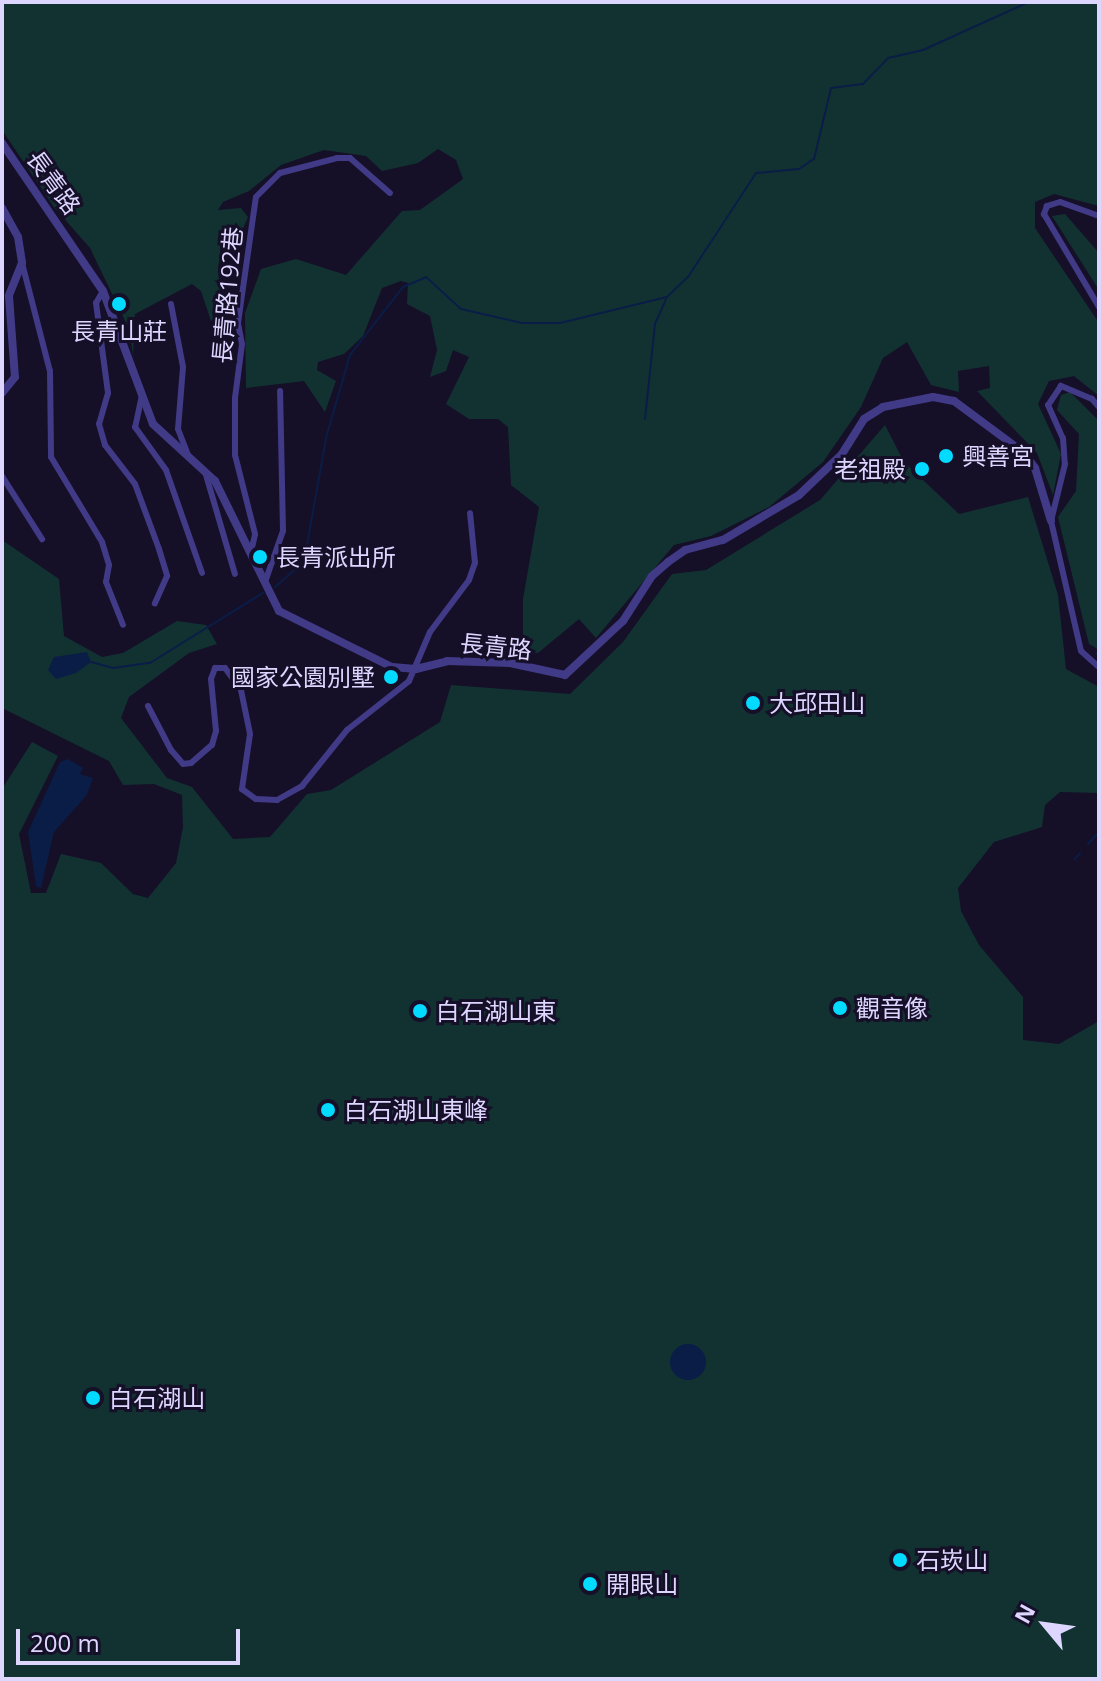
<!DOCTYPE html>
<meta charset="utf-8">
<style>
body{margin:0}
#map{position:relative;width:1101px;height:1681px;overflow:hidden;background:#150f28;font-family:"Open Sans","Noto Sans TC",sans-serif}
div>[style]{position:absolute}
.green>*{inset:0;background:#123232}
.water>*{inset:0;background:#0a1d47}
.round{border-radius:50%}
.stream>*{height:2px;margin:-1px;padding:0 1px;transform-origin:1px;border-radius:1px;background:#0a1d47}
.minor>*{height:6px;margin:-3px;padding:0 3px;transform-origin:3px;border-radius:3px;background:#403a87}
.tertiary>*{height:8px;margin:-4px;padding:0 4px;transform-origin:4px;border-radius:4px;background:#403a87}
.dots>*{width:22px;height:22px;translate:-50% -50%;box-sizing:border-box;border:4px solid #150f28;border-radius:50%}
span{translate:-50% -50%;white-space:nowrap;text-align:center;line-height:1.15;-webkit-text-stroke:6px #150f28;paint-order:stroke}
.street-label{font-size:24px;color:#ddd6ff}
.poi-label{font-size:24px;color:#ddd6ff}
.left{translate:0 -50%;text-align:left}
.right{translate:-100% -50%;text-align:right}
.frame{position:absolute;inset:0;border:4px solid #ddd6ff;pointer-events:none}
.north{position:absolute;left:1005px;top:1585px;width:80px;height:80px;-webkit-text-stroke:6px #150f28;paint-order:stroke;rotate:299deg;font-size:22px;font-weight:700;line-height:32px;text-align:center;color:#ddd6ff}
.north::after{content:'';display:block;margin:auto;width:28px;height:36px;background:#ddd6ff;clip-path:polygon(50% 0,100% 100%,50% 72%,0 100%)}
.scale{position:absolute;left:16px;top:1629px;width:224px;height:36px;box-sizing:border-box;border:4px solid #ddd6ff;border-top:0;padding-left:10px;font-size:24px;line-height:28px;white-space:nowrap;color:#ddd6ff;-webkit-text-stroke:6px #150f28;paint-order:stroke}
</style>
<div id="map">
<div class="green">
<i style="clip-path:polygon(2px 2px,1099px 2px,1099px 206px,1054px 194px,1035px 202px,1035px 228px,1099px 323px,1099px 396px,1074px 376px,1049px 381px,1038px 404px,1061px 454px,1053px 495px,1037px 453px,977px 391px,990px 388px,989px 366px,958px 371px,959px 392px,931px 385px,907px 342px,883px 358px,861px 407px,823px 462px,769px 507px,711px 536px,674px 545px,596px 638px,579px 619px,538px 653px,523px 651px,523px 599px,539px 507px,511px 485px,508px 427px,498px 419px,469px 419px,446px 404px,469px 357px,453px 350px,446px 371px,430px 377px,437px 350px,430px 316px,407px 304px,408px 283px,401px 281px,382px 288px,363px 336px,344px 354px,318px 362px,317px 370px,336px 381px,325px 412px,304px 381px,246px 388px,245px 313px,261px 269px,296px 259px,346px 275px,402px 211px,420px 210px,463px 179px,456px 160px,438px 149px,418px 163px,382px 171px,366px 156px,324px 150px,281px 165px,249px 191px,223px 202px,218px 210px,241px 208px,248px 217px,235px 247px,222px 241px,218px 268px,221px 312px,211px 321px,201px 291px,192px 284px,135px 314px,133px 356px,130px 331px,90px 248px,54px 207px,2px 130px)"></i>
<i style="clip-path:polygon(1065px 214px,1099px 253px,1099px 290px,1052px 216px)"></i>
<i style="clip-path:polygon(1070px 392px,1099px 421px,1099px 650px,1089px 644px,1058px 517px,1076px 491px,1079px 434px,1057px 410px,1061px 395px)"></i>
<i style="clip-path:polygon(885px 425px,904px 462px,959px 514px,1028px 497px,1058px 595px,1066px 669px,1099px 687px,1099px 793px,1060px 792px,1045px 805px,1042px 827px,994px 842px,958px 888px,961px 911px,979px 945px,1023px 997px,1023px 1040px,1059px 1044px,1099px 1021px,1099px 1679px,2px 1679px,2px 789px,32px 742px,58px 756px,19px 834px,31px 893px,46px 893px,61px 854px,101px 863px,133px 894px,148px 898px,176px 863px,183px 827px,182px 795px,154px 784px,123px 785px,109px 761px,2px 708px,2px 540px,59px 579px,64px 636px,102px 657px,123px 653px,177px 621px,206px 625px,217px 644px,189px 653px,129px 697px,121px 718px,167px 778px,192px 787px,233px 839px,270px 837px,307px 794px,331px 790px,440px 722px,451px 685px,570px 694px,623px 642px,672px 574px,706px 570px,820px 500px)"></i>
</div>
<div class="water">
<i style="clip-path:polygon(87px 652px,91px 662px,76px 673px,56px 679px,48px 670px,54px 657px)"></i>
<i style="clip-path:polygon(68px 759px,83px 768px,80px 774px,93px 778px,87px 795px,54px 832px,41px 888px,36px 886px,28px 832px,60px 762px)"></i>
<i class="round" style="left:670px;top:1344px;width:36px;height:36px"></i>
</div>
<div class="stream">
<i style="left:645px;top:419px;width:96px;rotate:-84deg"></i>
<i style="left:655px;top:324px;width:27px;rotate:-66deg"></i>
<i style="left:275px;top:587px;width:38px;rotate:-41deg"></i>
<i style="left:304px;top:562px;width:126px;rotate:-79.9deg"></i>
<i style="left:326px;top:438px;width:86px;rotate:-73.9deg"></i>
<i style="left:350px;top:355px;width:86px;rotate:-52.1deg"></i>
<i style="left:403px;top:287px;width:25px;rotate:-23deg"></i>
<i style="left:426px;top:277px;width:47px;rotate:42.4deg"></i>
<i style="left:461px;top:309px;width:63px;rotate:12.9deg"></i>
<i style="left:522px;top:323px;width:38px"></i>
<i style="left:560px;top:323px;width:110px;rotate:-13.7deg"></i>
<i style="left:667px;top:297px;width:29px;rotate:-44deg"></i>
<i style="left:688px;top:277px;width:124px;rotate:-56.8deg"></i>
<i style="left:756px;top:173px;width:43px;rotate:-5.3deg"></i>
<i style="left:799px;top:169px;width:18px;rotate:-34deg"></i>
<i style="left:814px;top:159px;width:73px;rotate:-76.5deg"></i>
<i style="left:831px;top:88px;width:32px;rotate:-7deg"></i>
<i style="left:863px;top:84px;width:36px;rotate:-46deg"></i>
<i style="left:888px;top:58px;width:36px;rotate:-13deg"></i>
<i style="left:923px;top:50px;width:116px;rotate:-24.4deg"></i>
<i style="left:1096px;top:654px;width:3px;rotate:-18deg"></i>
<i style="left:91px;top:662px;width:23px;rotate:15deg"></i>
<i style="left:113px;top:668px;width:37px;rotate:-8deg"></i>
<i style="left:150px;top:663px;width:133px;rotate:-31.8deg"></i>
<i style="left:1088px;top:844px;width:16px;rotate:-47deg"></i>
<i style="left:1075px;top:859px;width:8px;rotate:-50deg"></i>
</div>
<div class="minor">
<i style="left:1099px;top:216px;width:41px;rotate:-160.3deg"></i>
<i style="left:1060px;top:202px;width:14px;rotate:163deg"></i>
<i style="left:1047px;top:206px;width:9px;rotate:111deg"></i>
<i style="left:1044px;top:214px;width:108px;rotate:59.4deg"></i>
<i style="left:22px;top:263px;width:112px;rotate:75.5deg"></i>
<i style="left:50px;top:371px;width:86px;rotate:89.3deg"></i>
<i style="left:51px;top:457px;width:99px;rotate:59deg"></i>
<i style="left:102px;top:542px;width:24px;rotate:73deg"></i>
<i style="left:109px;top:565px;width:17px;rotate:100deg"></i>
<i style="left:106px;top:582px;width:46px;rotate:68.4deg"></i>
<i style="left:103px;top:291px;width:14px;rotate:120deg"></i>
<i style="left:96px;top:303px;width:91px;rotate:82.4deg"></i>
<i style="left:108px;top:393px;width:32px;rotate:106deg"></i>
<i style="left:99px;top:424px;width:22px;rotate:74deg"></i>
<i style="left:105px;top:445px;width:49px;rotate:52.4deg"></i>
<i style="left:135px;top:484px;width:69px;rotate:69.7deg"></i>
<i style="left:159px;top:549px;width:28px;rotate:73deg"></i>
<i style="left:167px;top:576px;width:30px;rotate:114deg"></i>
<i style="left:171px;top:304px;width:64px;rotate:79.2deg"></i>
<i style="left:183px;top:367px;width:62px;rotate:94.6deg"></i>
<i style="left:178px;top:429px;width:31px;rotate:69deg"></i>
<i style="left:142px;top:395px;width:33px;rotate:102deg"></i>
<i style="left:135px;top:427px;width:53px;rotate:54.2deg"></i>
<i style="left:166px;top:470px;width:109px;rotate:70.7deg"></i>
<i style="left:1099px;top:407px;width:11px;rotate:-131deg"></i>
<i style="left:1092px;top:399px;width:34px;rotate:-157deg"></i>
<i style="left:1061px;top:386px;width:23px;rotate:124deg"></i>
<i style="left:1048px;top:405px;width:36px;rotate:66deg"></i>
<i style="left:1063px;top:438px;width:26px;rotate:86deg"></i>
<i style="left:1065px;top:464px;width:59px;rotate:103.8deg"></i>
<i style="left:1051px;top:521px;width:133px;rotate:77deg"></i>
<i style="left:1081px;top:651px;width:24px;rotate:42deg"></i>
<i style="left:206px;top:475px;width:103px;rotate:73.7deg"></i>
<i style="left:2px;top:476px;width:75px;rotate:57.6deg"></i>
<i style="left:251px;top:552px;width:18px;rotate:-77deg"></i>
<i style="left:255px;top:534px;width:81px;rotate:-104.2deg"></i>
<i style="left:235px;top:455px;width:57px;rotate:-90deg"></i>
<i style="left:235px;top:398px;width:54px;rotate:-82.6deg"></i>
<i style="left:242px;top:344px;width:21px;rotate:-101deg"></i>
<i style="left:238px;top:323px;width:127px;rotate:-81.9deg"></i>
<i style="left:256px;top:197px;width:34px;rotate:-45deg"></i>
<i style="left:280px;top:173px;width:59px;rotate:-14.7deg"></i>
<i style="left:337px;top:158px;width:13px"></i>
<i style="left:350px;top:158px;width:53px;rotate:41.2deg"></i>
<i style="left:265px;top:582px;width:54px;rotate:-70.6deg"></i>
<i style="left:283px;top:531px;width:140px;rotate:-91.2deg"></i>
<i style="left:148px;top:706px;width:50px;rotate:62.4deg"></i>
<i style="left:171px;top:750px;width:18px;rotate:49deg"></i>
<i style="left:183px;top:764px;width:8px;rotate:-7deg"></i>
<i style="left:191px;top:763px;width:28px;rotate:-41deg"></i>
<i style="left:212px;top:745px;width:15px;rotate:-74deg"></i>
<i style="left:216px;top:731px;width:52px;rotate:-95.5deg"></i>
<i style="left:211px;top:679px;width:12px;rotate:-70deg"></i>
<i style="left:215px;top:668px;width:10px"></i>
<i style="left:225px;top:668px;width:27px;rotate:54deg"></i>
<i style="left:241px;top:690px;width:45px;rotate:78.4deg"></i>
<i style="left:250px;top:734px;width:56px;rotate:98.3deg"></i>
<i style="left:242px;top:789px;width:17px;rotate:36deg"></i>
<i style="left:256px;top:799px;width:21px;rotate:3deg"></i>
<i style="left:277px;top:800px;width:29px;rotate:-29deg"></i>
<i style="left:302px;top:786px;width:72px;rotate:-51.2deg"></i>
<i style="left:347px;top:730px;width:79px;rotate:-38.3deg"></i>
<i style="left:409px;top:681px;width:53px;rotate:-66.8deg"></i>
<i style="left:430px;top:632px;width:65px;rotate:-53.1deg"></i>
<i style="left:469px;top:580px;width:18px;rotate:-71deg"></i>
<i style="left:475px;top:563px;width:50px;rotate:-95.7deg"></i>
</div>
<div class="tertiary">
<i style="left:2px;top:143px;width:179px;rotate:55.7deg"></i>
<i style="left:103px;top:291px;width:142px;rotate:69.4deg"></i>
<i style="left:153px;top:424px;width:84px;rotate:42.6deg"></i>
<i style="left:215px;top:481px;width:145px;rotate:63.8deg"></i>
<i style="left:279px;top:611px;width:126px;rotate:26.4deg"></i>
<i style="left:392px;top:667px;width:24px;rotate:5deg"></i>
<i style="left:416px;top:669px;width:32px;rotate:-14deg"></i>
<i style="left:447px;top:661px;width:63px;rotate:1.8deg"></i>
<i style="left:510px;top:663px;width:56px;rotate:12.3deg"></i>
<i style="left:565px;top:675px;width:79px;rotate:-43deg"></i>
<i style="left:623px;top:621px;width:54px;rotate:-57.2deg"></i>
<i style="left:652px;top:576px;width:21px;rotate:-41deg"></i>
<i style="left:668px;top:562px;width:21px;rotate:-35deg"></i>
<i style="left:685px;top:550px;width:39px;rotate:-15deg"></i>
<i style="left:723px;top:540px;width:88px;rotate:-30.6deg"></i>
<i style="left:799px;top:495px;width:59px;rotate:-43.6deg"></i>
<i style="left:842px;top:454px;width:41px;rotate:-57.8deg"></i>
<i style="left:864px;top:419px;width:22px;rotate:-32deg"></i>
<i style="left:883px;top:407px;width:51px;rotate:-11.3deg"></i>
<i style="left:933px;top:397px;width:21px;rotate:11deg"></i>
<i style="left:954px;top:401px;width:86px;rotate:36.5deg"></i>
<i style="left:1023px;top:452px;width:20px;rotate:53deg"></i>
<i style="left:1035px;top:468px;width:55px;rotate:73.2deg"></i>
<i style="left:2px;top:208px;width:33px;rotate:61deg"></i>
<i style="left:18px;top:237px;width:26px;rotate:81deg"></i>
<i style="left:22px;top:263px;width:35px;rotate:112deg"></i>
<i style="left:9px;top:296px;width:81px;rotate:85.8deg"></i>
<i style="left:15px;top:377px;width:21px;rotate:129deg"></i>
</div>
<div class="dots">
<i style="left:119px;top:304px;background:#02daff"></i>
<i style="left:946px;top:456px;background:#02daff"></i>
<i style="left:922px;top:469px;background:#02daff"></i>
<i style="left:260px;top:557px;background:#02daff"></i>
<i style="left:391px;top:677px;background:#02daff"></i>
<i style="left:753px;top:703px;background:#02daff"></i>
<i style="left:840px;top:1008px;background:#02daff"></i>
<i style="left:420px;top:1011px;background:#02daff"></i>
<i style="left:328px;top:1110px;background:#02daff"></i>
<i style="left:93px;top:1398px;background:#02daff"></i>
<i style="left:900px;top:1560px;background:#02daff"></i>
<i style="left:590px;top:1584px;background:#02daff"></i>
</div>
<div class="street-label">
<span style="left:54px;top:182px;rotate:54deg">長青路</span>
<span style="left:227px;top:295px;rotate:-85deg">長青路192巷</span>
<span style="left:496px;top:646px;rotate:6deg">長青路</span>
</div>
<div class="poi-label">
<span style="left:119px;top:331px">長青山莊</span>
<span class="left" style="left:962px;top:456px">興善宮</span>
<span class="right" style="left:906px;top:469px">老祖殿</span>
<span class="left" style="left:276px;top:557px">長青派出所</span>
<span class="right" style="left:375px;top:677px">國家公園別墅</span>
<span class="left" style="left:769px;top:703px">大邱田山</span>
<span class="left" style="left:856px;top:1008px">觀音像</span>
<span class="left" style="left:436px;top:1011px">白石湖山東</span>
<span class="left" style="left:344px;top:1110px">白石湖山東峰</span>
<span class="left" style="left:109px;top:1398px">白石湖山</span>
<span class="left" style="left:916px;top:1560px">石崁山</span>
<span class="left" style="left:606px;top:1584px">開眼山</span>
</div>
<div class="frame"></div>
<div class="north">N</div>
<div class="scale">200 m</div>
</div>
